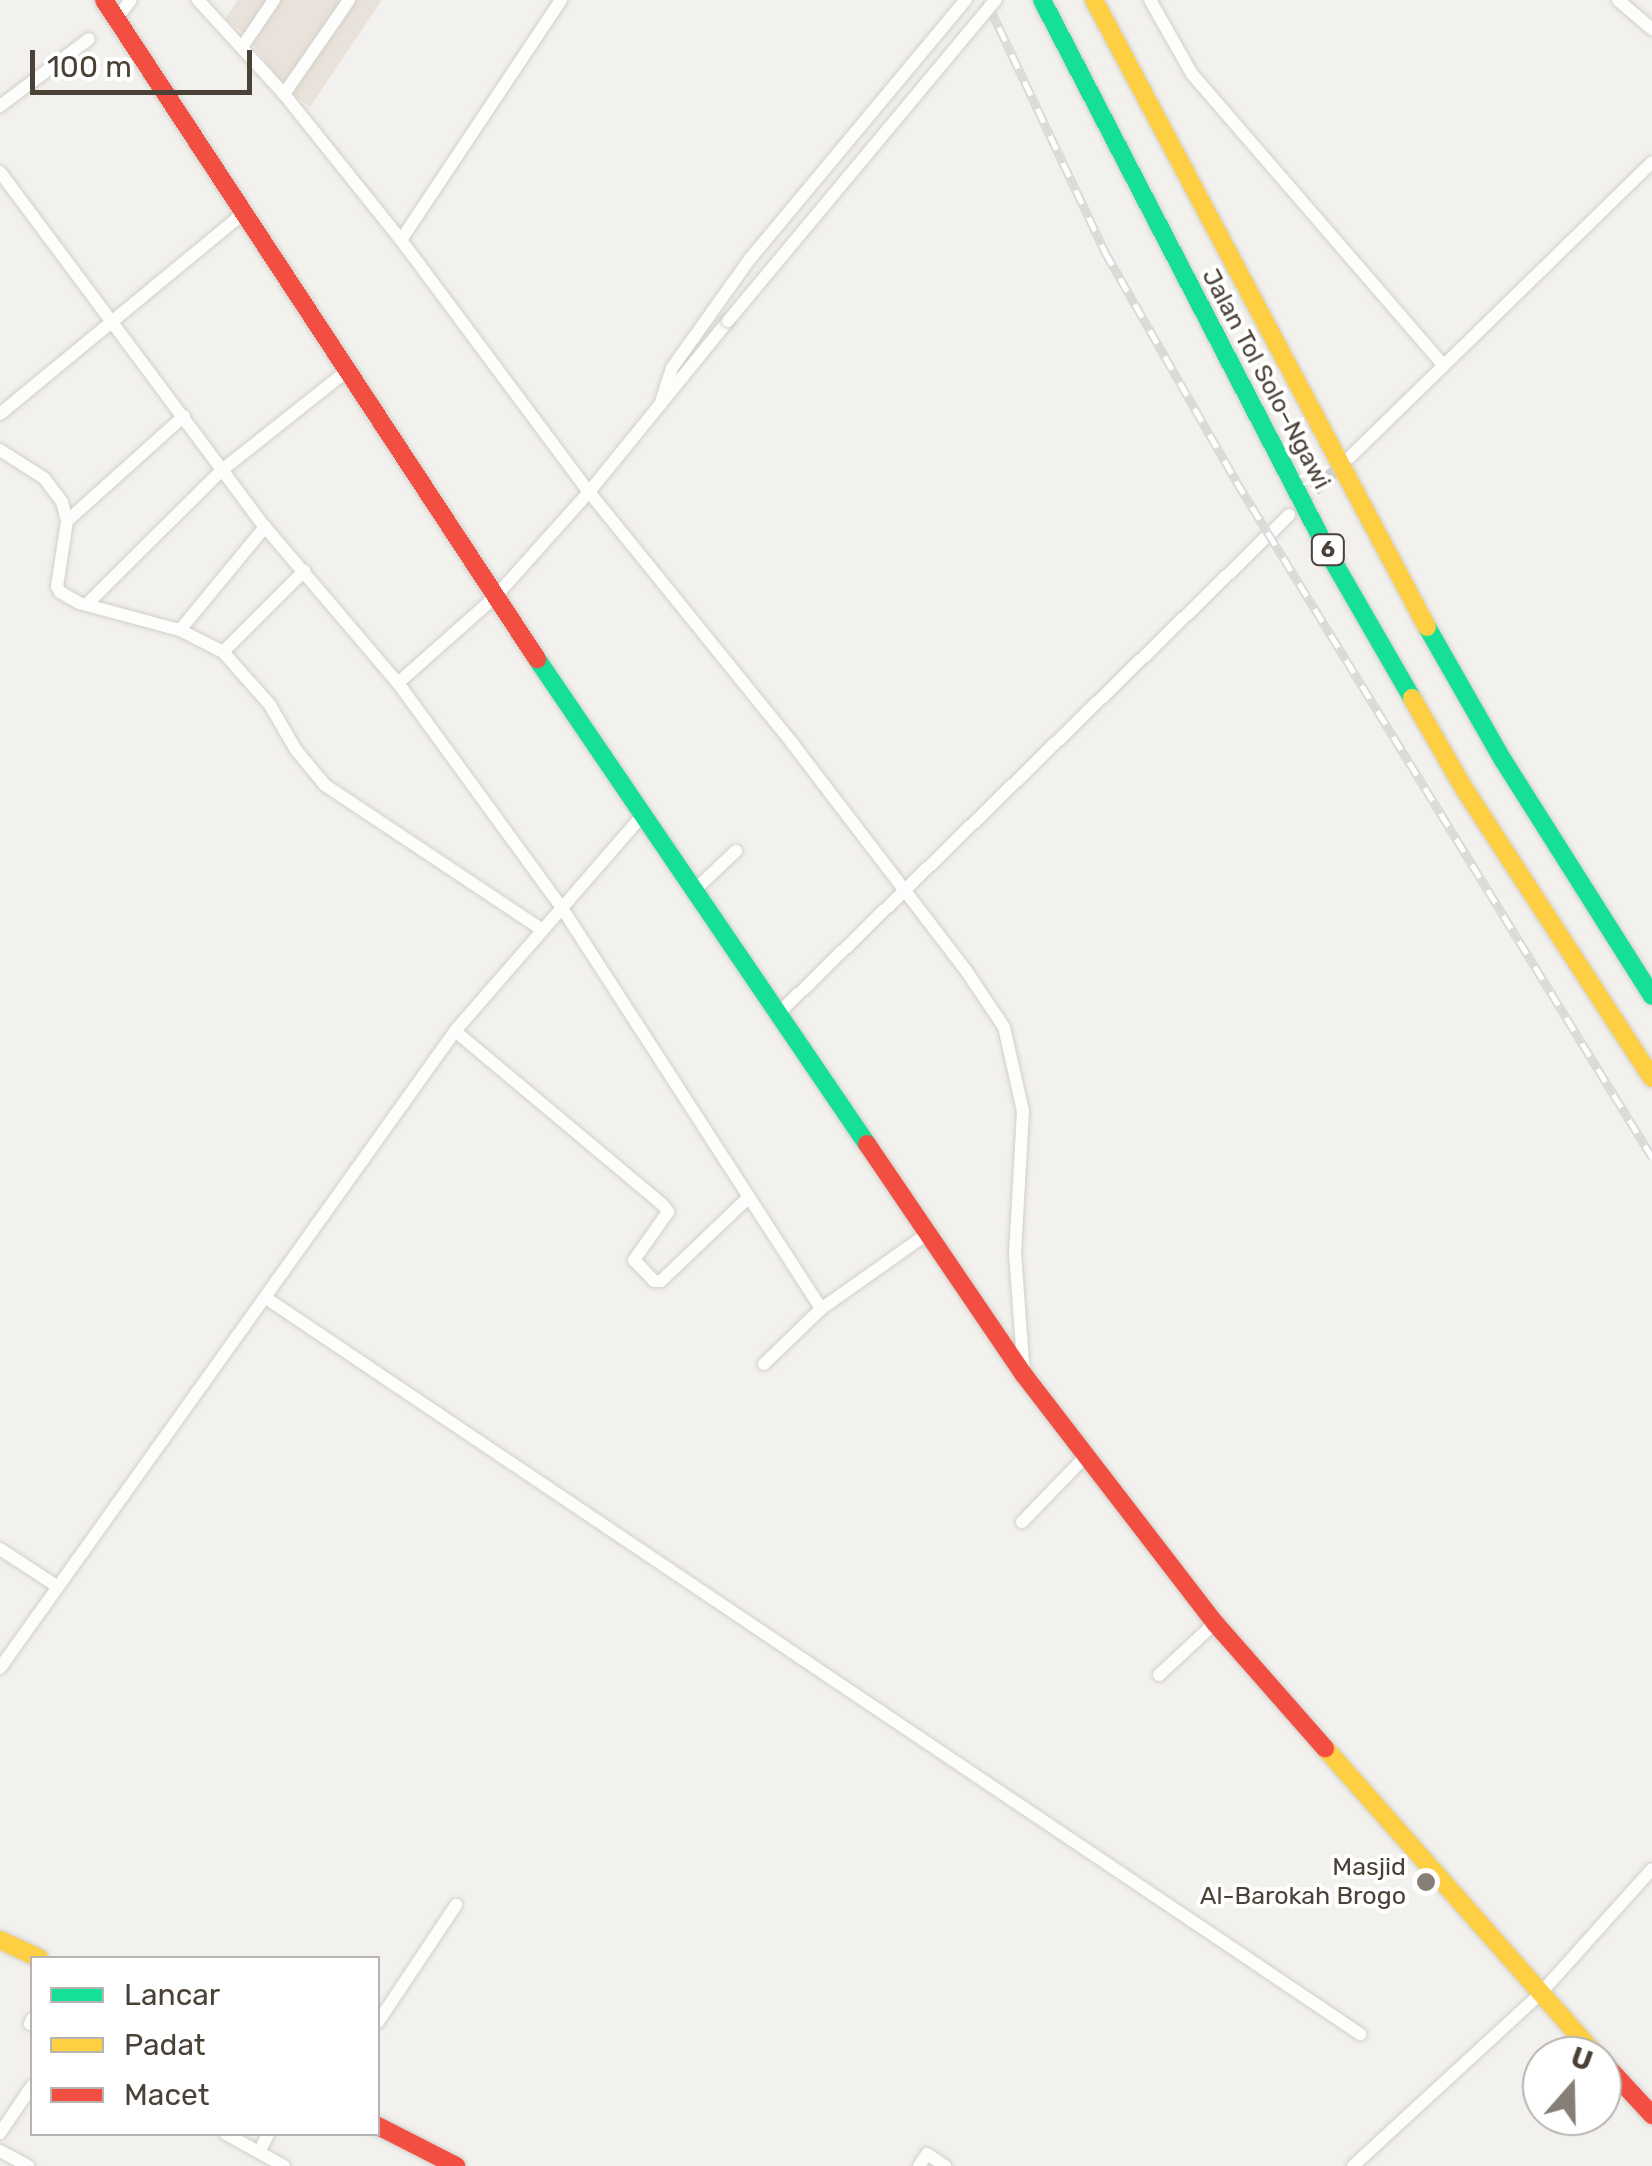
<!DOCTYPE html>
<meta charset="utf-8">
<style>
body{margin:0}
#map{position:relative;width:1652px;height:2166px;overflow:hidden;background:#f3f1ed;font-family:Rubik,sans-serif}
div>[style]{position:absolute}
.residential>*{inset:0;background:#e8e2da}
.street-tunnel>*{height:12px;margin-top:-6px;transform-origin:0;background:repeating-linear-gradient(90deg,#d1cec9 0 12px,transparent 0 18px)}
.roads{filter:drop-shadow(0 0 2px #d1cfca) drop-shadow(0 0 2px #d1cfca)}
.street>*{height:12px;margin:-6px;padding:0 6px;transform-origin:6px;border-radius:6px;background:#fdfdfc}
.fast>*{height:18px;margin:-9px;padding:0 9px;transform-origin:9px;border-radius:9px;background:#16e098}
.slow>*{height:18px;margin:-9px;padding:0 9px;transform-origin:9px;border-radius:9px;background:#ffcf43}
.jam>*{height:18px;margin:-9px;padding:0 9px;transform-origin:9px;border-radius:9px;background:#f24e42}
.rail>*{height:9px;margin-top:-4.5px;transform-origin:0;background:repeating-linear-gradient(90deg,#fff 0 15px,#dadad9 0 30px);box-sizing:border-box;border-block:2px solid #dadad9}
.bridges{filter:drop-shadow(0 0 2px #d1cfca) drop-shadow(0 0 2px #d1cfca)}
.street-bridge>*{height:12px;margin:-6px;padding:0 6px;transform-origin:6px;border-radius:6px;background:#fdfdfc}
.dots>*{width:28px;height:28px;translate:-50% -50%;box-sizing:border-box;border:5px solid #fff;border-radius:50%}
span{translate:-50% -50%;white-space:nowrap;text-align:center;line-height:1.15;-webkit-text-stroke:8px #fff;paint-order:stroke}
.shield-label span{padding:2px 8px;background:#fff;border:2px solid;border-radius:8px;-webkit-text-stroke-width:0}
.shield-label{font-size:22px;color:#4b4237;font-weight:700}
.street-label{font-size:25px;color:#4b4237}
.poi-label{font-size:25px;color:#4b4237}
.right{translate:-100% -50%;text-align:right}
.legend{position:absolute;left:30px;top:1956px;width:350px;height:180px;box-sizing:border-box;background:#fff;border:2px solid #b7b3af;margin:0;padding:12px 18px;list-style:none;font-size:30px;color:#4b4237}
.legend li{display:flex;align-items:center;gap:20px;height:50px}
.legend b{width:50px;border:2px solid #b7b3af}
.north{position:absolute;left:1522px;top:2036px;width:100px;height:100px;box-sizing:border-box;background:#fff;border:2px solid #b7b3af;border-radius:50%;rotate:20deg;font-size:28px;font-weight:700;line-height:40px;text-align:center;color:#4b4237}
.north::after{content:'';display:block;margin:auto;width:35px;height:45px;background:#867f77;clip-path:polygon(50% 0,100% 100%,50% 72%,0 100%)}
.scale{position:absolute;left:30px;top:50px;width:222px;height:45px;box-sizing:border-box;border:5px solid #4b4237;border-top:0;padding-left:12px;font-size:30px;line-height:35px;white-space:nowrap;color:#4b4237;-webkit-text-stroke:8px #fff;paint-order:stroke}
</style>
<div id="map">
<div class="residential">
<i style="clip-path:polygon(238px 0,382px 0,310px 107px,284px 87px,246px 35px,225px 19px)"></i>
</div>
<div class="street-tunnel">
<i style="left:1301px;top:503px;width:55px;rotate:-43.5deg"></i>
</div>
<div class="roads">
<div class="street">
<i style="left:198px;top:0;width:127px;rotate:47.5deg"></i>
<i style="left:284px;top:94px;width:187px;rotate:51.3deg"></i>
<i style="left:401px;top:240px;width:314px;rotate:53.3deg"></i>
<i style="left:589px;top:492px;width:323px;rotate:51deg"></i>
<i style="left:792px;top:743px;width:285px;rotate:52.6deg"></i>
<i style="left:965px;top:969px;width:70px;rotate:56.1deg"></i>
<i style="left:1004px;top:1027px;width:86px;rotate:77.3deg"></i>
<i style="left:1023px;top:1111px;width:142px;rotate:93.2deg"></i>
<i style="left:1015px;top:1253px;width:122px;rotate:85.8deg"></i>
<i style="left:1150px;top:0;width:85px;rotate:60.4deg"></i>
<i style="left:1192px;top:74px;width:384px;rotate:49.2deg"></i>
<i style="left:1618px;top:0;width:45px;rotate:40.5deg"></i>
<i style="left:118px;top:17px;width:21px;rotate:-53deg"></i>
<i style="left:242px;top:47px;width:57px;rotate:-55.8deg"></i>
<i style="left:284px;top:94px;width:114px;rotate:-55.3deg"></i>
<i style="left:0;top:106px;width:111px;rotate:-37deg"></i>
<i style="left:0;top:172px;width:443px;rotate:53.3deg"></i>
<i style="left:265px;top:527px;width:205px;rotate:49.6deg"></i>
<i style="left:398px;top:683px;width:275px;rotate:53.9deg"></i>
<i style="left:560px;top:905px;width:481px;rotate:57.1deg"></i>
<i style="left:401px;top:240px;width:288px;rotate:-56.3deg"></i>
<i style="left:660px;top:405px;width:39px;rotate:-72deg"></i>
<i style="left:672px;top:368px;width:133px;rotate:-54.5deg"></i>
<i style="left:749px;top:260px;width:339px;rotate:-50.2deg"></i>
<i style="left:0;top:414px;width:318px;rotate:-39.5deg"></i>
<i style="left:0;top:450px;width:52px;rotate:32.5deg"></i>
<i style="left:44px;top:478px;width:30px;rotate:53deg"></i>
<i style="left:62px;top:502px;width:20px;rotate:75deg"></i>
<i style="left:67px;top:521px;width:66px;rotate:98.7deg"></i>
<i style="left:57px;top:586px;width:7px;rotate:63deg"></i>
<i style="left:60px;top:592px;width:22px;rotate:30deg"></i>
<i style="left:79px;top:603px;width:105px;rotate:15deg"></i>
<i style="left:180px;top:630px;width:48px;rotate:27.1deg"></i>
<i style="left:223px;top:652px;width:71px;rotate:48.4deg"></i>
<i style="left:270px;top:705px;width:52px;rotate:60deg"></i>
<i style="left:296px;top:750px;width:45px;rotate:50.4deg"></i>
<i style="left:325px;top:785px;width:260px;rotate:33.7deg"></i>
<i style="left:1350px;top:457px;width:422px;rotate:-44.3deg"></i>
<i style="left:67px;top:521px;width:157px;rotate:-41.9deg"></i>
<i style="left:88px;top:603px;width:189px;rotate:-44.8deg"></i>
<i style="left:222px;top:470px;width:161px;rotate:-38.4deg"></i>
<i style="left:180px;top:630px;width:134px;rotate:-50.5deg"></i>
<i style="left:223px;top:652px;width:115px;rotate:-45deg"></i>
<i style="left:398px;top:683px;width:130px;rotate:-41.6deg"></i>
<i style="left:495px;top:597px;width:141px;rotate:-48.2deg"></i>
<i style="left:589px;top:492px;width:220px;rotate:-50.9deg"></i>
<i style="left:697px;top:888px;width:54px;rotate:-43.5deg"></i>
<i style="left:779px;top:1013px;width:713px;rotate:-44.32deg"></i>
<i style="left:455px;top:1031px;width:271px;rotate:39.9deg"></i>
<i style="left:663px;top:1205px;width:9px;rotate:54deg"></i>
<i style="left:668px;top:1212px;width:59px;rotate:125.3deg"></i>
<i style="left:634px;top:1260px;width:29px;rotate:46deg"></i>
<i style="left:654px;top:1281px;width:7px"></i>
<i style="left:661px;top:1281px;width:120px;rotate:-43.7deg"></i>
<i style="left:266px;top:1298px;width:1319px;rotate:33.93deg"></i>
<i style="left:764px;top:1364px;width:79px;rotate:-44deg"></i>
<i style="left:821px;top:1309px;width:130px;rotate:-35.3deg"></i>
<i style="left:1022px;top:1522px;width:92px;rotate:-45.9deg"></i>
<i style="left:0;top:1549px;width:69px;rotate:33.2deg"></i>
<i style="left:0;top:1668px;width:783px;rotate:-54.46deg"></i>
<i style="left:455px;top:1031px;width:285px;rotate:-49deg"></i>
<i style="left:1159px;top:1675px;width:76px;rotate:-42.9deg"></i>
<i style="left:378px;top:2022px;width:141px;rotate:-56.3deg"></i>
<i style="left:30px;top:2024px;width:5px;rotate:-68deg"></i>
<i style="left:0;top:2133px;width:57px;rotate:-55.8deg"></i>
<i style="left:226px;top:2134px;width:66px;rotate:28.9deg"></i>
<i style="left:0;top:2151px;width:32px;rotate:28deg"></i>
<i style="left:259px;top:2152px;width:20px;rotate:-63deg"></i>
<i style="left:919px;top:2166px;width:14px;rotate:-56deg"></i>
<i style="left:927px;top:2154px;width:22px;rotate:34deg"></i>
<i style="left:1353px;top:2166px;width:253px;rotate:-42.6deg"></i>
<i style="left:1539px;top:1995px;width:169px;rotate:-48.1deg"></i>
</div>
<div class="fast">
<i style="left:1042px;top:0;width:632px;rotate:62.58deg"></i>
<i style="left:1333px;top:561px;width:158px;rotate:60deg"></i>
<i style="left:1427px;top:627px;width:153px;rotate:60.3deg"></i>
<i style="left:1503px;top:760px;width:279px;rotate:57.7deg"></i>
<i style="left:537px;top:659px;width:587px;rotate:55.77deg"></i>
</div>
<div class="slow">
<i style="left:1094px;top:0;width:710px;rotate:62.03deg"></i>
<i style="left:1412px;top:698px;width:106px;rotate:60.1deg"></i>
<i style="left:1465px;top:790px;width:343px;rotate:57deg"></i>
<i style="left:1325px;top:1748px;width:411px;rotate:48.6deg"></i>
<i style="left:0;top:1940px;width:43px;rotate:24.8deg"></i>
</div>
<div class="jam">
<i style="left:104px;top:0;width:789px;rotate:56.69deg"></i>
<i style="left:867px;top:1144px;width:279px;rotate:55.8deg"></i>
<i style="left:1024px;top:1375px;width:313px;rotate:52.4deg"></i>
<i style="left:1215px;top:1623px;width:167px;rotate:48.7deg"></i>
<i style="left:1602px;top:2061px;width:74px;rotate:47.2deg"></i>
<i style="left:378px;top:2126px;width:88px;rotate:27.1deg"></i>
</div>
</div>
<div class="rail">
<i style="left:986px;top:0;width:279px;rotate:64.7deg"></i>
<i style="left:1105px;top:252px;width:264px;rotate:60.2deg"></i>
<i style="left:1236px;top:481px;width:794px;rotate:58.39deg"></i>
</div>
<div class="bridges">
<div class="street-bridge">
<i style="left:728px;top:321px;width:418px;rotate:-50.2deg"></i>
</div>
</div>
<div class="dots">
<i style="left:1426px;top:1882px;background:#867f77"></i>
</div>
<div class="shield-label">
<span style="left:1328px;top:550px">6</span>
</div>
<div class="street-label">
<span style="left:1266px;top:379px;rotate:62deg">Jalan Tol Solo–Ngawi</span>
</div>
<div class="poi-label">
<span class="right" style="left:1406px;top:1882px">Masjid<br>Al-Barokah Brogo</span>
</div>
<ul class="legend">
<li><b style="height:12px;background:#16e098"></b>Lancar</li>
<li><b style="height:12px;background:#ffcf43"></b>Padat</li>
<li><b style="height:12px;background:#f24e42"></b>Macet</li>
</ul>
<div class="north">U</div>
<div class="scale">100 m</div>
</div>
